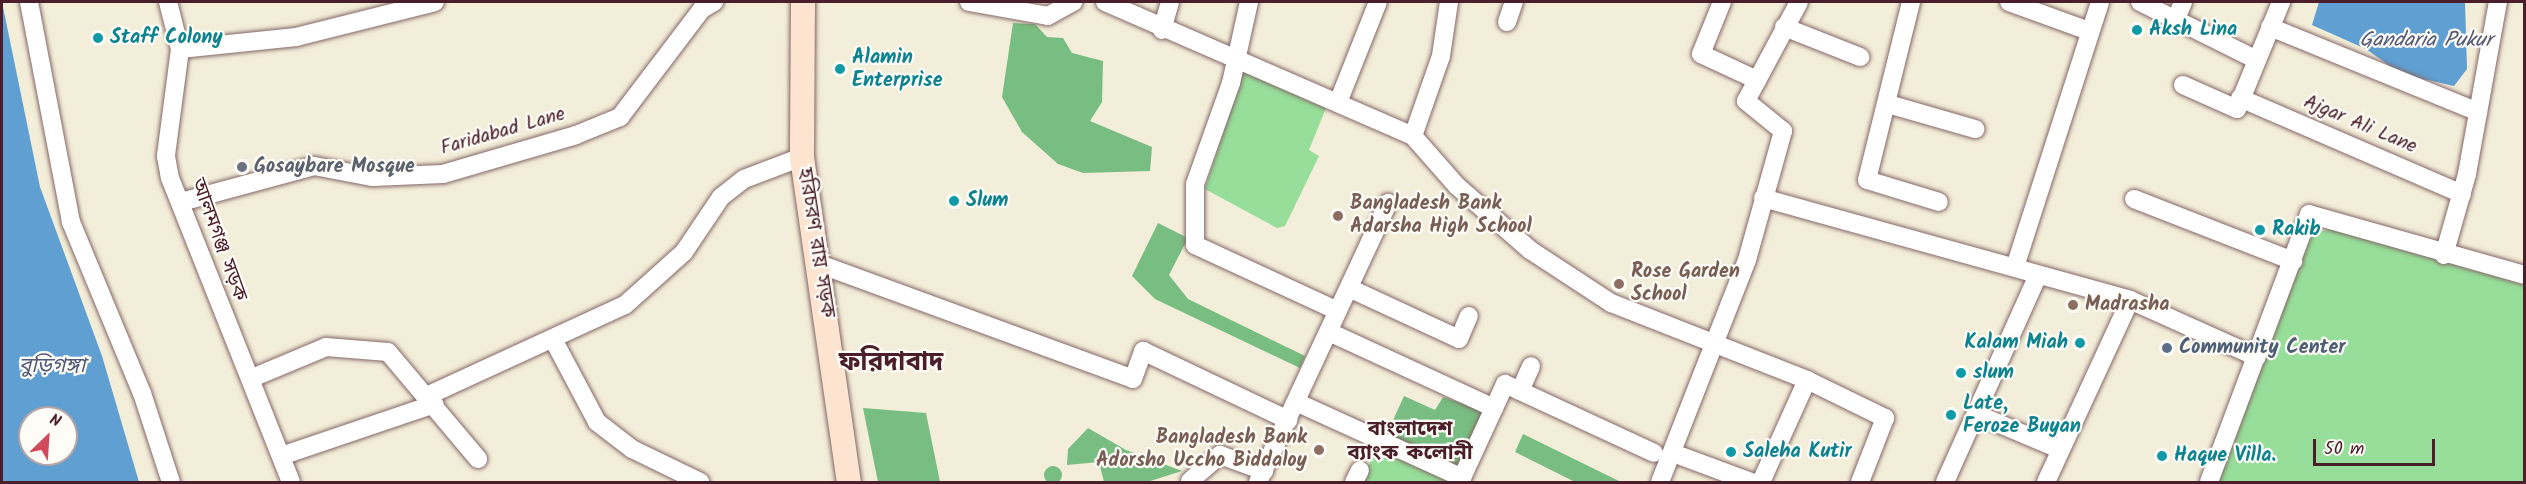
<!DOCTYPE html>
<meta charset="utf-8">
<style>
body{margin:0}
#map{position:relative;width:2526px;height:484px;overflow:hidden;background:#f3eed9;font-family:Kalam,"Noto Sans Bengali",sans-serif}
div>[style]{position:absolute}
.green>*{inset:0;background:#96de99}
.forest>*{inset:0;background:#78bd81}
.round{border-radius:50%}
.water>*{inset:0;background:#5f9fd2}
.roads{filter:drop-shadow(0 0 2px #856768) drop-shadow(0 0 2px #856768)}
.street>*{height:18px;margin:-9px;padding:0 9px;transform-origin:9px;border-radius:9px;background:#fff}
.secondary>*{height:24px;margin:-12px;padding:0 12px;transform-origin:12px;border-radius:12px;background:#fde4d0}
.dots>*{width:16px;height:16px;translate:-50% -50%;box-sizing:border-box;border:3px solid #fdfcf7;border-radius:50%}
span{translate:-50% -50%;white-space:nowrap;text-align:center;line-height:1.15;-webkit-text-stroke:4.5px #fdfcf7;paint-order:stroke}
.culture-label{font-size:20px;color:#0d838f;font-weight:700}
.left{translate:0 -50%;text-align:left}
.right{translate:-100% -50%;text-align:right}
.street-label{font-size:20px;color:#4a1f2b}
.worship-label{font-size:20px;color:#5b616d;font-weight:700}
.education-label{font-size:20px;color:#785e54;font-weight:700}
.service-label{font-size:20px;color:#4e5e75;font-weight:700}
.water-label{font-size:21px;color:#535976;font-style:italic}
.neighbourhood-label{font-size:21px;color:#4a1f2b;font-weight:700}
.district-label{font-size:26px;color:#4a1f2b;font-weight:700}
.frame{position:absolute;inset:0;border:3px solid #4a1f2b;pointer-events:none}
.north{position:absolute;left:18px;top:406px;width:60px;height:60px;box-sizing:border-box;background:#fdfcf7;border:2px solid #b5a4a5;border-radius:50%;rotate:25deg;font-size:16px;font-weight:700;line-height:24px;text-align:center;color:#4a1f2b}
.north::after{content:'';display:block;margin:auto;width:21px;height:27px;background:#d1495b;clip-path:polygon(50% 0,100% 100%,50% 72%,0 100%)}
.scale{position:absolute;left:2313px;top:439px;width:122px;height:27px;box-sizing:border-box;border:3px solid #4a1f2b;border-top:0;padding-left:8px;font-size:18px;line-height:21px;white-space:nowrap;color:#4a1f2b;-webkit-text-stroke:4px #fdfcf7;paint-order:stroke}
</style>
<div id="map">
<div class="green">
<i style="clip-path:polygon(1243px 71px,1326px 108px,1309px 150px,1319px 156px,1285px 226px,1277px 228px,1205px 189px)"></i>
<i style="clip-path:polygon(2336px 229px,2524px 285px,2524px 482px,2218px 482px,2312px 232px)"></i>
<i style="clip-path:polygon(1377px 447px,1456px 482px,1361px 482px)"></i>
</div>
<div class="forest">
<i style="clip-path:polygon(1013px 23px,1035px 24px,1047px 37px,1063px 38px,1072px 53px,1103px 61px,1102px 102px,1090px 121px,1152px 147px,1150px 171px,1083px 173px,1058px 164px,1022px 132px,1002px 97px)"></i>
<i style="clip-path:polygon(1158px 223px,1188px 238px,1169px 275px,1188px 299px,1305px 356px,1300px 368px,1155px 299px,1132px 276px)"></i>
<i style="clip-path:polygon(1404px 396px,1435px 410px,1443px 397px,1485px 411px,1459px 470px,1386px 436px)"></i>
<i style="clip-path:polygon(863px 408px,926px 413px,940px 482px,878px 482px)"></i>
<i style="clip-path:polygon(1088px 428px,1126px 450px,1182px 471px,1147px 482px,1104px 482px,1099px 462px,1067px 465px,1068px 449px)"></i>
<i style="clip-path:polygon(1523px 434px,1621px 482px,1575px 482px,1515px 452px)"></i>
<i class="round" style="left:1044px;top:466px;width:18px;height:18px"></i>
</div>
<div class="water">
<i style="clip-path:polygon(evenodd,2px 2px,40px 187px,102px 356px,139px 482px,2px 482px,2px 2px,30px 418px,66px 418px,66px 454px,30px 454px,30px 418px)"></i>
<i style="clip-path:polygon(2319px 2px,2465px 2px,2467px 69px,2454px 86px,2401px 74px,2366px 49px,2312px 25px)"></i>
</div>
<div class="roads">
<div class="street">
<i style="left:29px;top:2px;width:224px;rotate:79.2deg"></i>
<i style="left:71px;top:222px;width:185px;rotate:67.5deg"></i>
<i style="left:142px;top:393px;width:94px;rotate:72deg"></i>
<i style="left:168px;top:2px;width:49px;rotate:75.7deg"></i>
<i style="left:180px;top:49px;width:108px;rotate:97.5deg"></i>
<i style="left:166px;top:156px;width:22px;rotate:80deg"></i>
<i style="left:170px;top:178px;width:327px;rotate:68.3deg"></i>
<i style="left:969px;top:2px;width:80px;rotate:10deg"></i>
<i style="left:1048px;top:16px;width:29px;rotate:-29deg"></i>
<i style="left:1105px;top:2px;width:336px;rotate:23.5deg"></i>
<i style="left:1413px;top:136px;width:67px;rotate:48.7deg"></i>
<i style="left:1457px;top:186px;width:97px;rotate:41.2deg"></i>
<i style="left:1530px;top:250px;width:97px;rotate:33.2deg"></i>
<i style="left:1611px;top:303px;width:211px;rotate:21.4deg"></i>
<i style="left:1807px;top:380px;width:87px;rotate:26deg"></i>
<i style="left:1885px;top:418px;width:69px;rotate:111.3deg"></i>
<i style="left:1249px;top:2px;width:83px;rotate:102.5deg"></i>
<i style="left:1231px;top:83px;width:107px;rotate:109.6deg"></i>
<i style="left:1195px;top:184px;width:61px;rotate:90deg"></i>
<i style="left:1195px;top:245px;width:157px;rotate:24.8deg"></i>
<i style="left:1722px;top:2px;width:56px;rotate:112deg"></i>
<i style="left:1701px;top:54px;width:62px;rotate:24.9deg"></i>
<i style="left:1911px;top:2px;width:183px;rotate:103.9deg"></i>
<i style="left:1867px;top:180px;width:75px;rotate:17deg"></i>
<i style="left:2009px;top:2px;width:85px;rotate:19.9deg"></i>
<i style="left:2140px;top:2px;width:128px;rotate:26.4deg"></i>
<i style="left:2175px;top:21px;width:21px;rotate:-67deg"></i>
<i style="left:1507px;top:22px;width:21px;rotate:-71deg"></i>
<i style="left:1784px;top:27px;width:82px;rotate:21.5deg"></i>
<i style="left:2270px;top:27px;width:225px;rotate:22.2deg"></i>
<i style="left:1162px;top:30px;width:29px;rotate:-74deg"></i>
<i style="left:180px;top:49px;width:117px;rotate:-5.9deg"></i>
<i style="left:296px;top:37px;width:143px;rotate:-14.1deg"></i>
<i style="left:2183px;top:85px;width:59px;rotate:24deg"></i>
<i style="left:2237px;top:109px;width:116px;rotate:-67.6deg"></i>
<i style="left:2240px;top:98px;width:242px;rotate:23.4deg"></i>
<i style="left:1339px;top:100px;width:105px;rotate:-68.3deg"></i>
<i style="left:1888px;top:104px;width:91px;rotate:16deg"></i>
<i style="left:1413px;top:136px;width:85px;rotate:-70.7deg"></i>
<i style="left:1441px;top:56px;width:55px;rotate:-81.6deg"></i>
<i style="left:1763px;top:198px;width:381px;rotate:15.5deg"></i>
<i style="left:2130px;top:300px;width:139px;rotate:24.2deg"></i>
<i style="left:2134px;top:199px;width:171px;rotate:21.3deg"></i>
<i style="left:181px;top:202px;width:138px;rotate:-15.1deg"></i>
<i style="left:314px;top:166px;width:60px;rotate:10.6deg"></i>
<i style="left:373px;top:177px;width:70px;rotate:-2.5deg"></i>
<i style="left:443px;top:174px;width:139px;rotate:-16.3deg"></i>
<i style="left:576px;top:135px;width:48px;rotate:-22.2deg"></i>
<i style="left:620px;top:117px;width:136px;rotate:-52.8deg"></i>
<i style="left:702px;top:9px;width:14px;rotate:-30deg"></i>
<i style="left:2444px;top:255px;width:84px;rotate:-74.1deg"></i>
<i style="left:2467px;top:174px;width:175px;rotate:-79.8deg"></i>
<i style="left:822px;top:265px;width:331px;rotate:20.1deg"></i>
<i style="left:1133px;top:379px;width:30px;rotate:-70deg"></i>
<i style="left:1143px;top:351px;width:161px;rotate:25.4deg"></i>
<i style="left:2015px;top:267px;width:278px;rotate:-72.2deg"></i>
<i style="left:1349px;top:288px;width:121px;rotate:24.9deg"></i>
<i style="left:1459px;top:339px;width:25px;rotate:-67deg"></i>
<i style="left:1329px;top:332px;width:182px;rotate:24.7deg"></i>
<i style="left:554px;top:341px;width:92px;rotate:62deg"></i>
<i style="left:597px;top:422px;width:44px;rotate:37.6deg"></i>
<i style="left:632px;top:449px;width:76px;rotate:25.9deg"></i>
<i style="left:252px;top:378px;width:80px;rotate:-22.7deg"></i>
<i style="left:326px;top:347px;width:62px;rotate:4.6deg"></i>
<i style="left:388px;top:352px;width:140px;rotate:49.9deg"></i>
<i style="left:1520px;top:391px;width:27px;rotate:-66deg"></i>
<i style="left:429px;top:395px;width:216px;rotate:-24.7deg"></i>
<i style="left:625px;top:305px;width:79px;rotate:-41.9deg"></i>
<i style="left:684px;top:252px;width:66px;rotate:-56.1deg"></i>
<i style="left:721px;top:197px;width:29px;rotate:-38deg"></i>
<i style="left:744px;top:179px;width:62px;rotate:-20.8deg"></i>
<i style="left:1296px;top:402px;width:183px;rotate:24.5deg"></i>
<i style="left:1976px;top:414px;width:90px;rotate:22.9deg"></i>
<i style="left:284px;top:455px;width:159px;rotate:-18.7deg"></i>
<i style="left:1681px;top:456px;width:75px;rotate:20.4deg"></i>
<i style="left:1190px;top:481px;width:40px;rotate:-41deg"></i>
<i style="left:1220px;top:455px;width:47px;rotate:20deg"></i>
<i style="left:1258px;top:482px;width:308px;rotate:-65deg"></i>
<i style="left:1354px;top:482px;width:13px;rotate:-63deg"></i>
<i style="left:1460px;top:482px;width:108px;rotate:-65.3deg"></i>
<i style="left:1505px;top:384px;width:164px;rotate:24.8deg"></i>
<i style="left:1660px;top:482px;width:238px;rotate:-68.6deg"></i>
<i style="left:1747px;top:260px;width:134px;rotate:-74.4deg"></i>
<i style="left:1783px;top:131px;width:48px;rotate:-141deg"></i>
<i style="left:1746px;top:101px;width:112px;rotate:-61.8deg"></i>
<i style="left:1761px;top:482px;width:112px;rotate:-65.7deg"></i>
<i style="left:1945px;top:482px;width:227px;rotate:-65.8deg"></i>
<i style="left:2046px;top:482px;width:200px;rotate:-65.2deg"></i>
<i style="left:2209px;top:482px;width:286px;rotate:-69.5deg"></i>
<i style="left:2309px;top:214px;width:223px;rotate:15.8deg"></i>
</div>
<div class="secondary">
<i style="left:803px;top:2px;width:155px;rotate:90.4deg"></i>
<i style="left:802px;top:157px;width:328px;rotate:81.8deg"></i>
</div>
</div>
<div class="dots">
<i style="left:2137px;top:30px;background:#0f9aa8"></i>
<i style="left:98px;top:38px;background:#0f9aa8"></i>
<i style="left:840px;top:69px;background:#0f9aa8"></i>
<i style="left:242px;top:167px;background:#6b7280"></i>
<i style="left:954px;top:201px;background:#0f9aa8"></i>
<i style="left:1338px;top:216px;background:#8d6e63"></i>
<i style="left:2260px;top:230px;background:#0f9aa8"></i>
<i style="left:1619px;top:284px;background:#8d6e63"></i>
<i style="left:2073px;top:305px;background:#8d6e63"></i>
<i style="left:2080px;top:343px;background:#0f9aa8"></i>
<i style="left:2167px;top:348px;background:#5c6f8a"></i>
<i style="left:1961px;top:373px;background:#0f9aa8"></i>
<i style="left:1951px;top:415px;background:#0f9aa8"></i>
<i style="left:1319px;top:450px;background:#8d6e63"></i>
<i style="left:1731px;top:452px;background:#0f9aa8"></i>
<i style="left:2162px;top:456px;background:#0f9aa8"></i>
</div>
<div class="culture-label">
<span class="left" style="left:2149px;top:30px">Aksh Lina</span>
<span class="left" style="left:110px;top:38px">Staff Colony</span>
<span class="left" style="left:852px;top:70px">Alamin<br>Enterprise</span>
<span class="left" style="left:966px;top:201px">Slum</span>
<span class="left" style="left:2272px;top:230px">Rakib</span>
<span class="right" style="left:2068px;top:343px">Kalam Miah</span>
<span class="left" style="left:1973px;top:373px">slum</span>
<span class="left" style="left:1963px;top:416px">Late,<br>Feroze Buyan</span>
<span class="left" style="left:1743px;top:452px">Saleha Kutir</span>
<span class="left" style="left:2174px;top:456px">Haque Villa.</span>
</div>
<div class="street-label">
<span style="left:2360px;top:125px;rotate:23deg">Ajgar Ali Lane</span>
<span style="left:503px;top:132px;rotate:-16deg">Faridabad Lane</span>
<span style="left:218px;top:240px;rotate:70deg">আলমগঞ্জ সড়ক</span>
<span style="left:815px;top:243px;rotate:81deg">হরিচরণ রায় সড়ক</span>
</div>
<div class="worship-label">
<span class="left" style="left:254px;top:167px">Gosaybare Mosque</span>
</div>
<div class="education-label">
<span class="left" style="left:1350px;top:216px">Bangladesh Bank<br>Adarsha High School</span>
<span class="left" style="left:1631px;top:284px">Rose Garden<br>School</span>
<span class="left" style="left:2085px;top:305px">Madrasha</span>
<span class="right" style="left:1307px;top:450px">Bangladesh Bank<br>Adorsho Uccho Biddaloy</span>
</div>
<div class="service-label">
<span class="left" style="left:2179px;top:348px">Community Center</span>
</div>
<div class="water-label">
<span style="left:2426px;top:41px">Gandaria Pukur</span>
<span style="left:52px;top:367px">বুড়িগঙ্গা</span>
</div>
<div class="neighbourhood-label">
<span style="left:1410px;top:442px">বাংলাদেশ<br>ব্যাংক কলোনী</span>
</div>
<div class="district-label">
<span style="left:891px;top:364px">ফরিদাবাদ</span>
</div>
<div class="frame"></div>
<div class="north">N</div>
<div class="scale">50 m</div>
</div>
